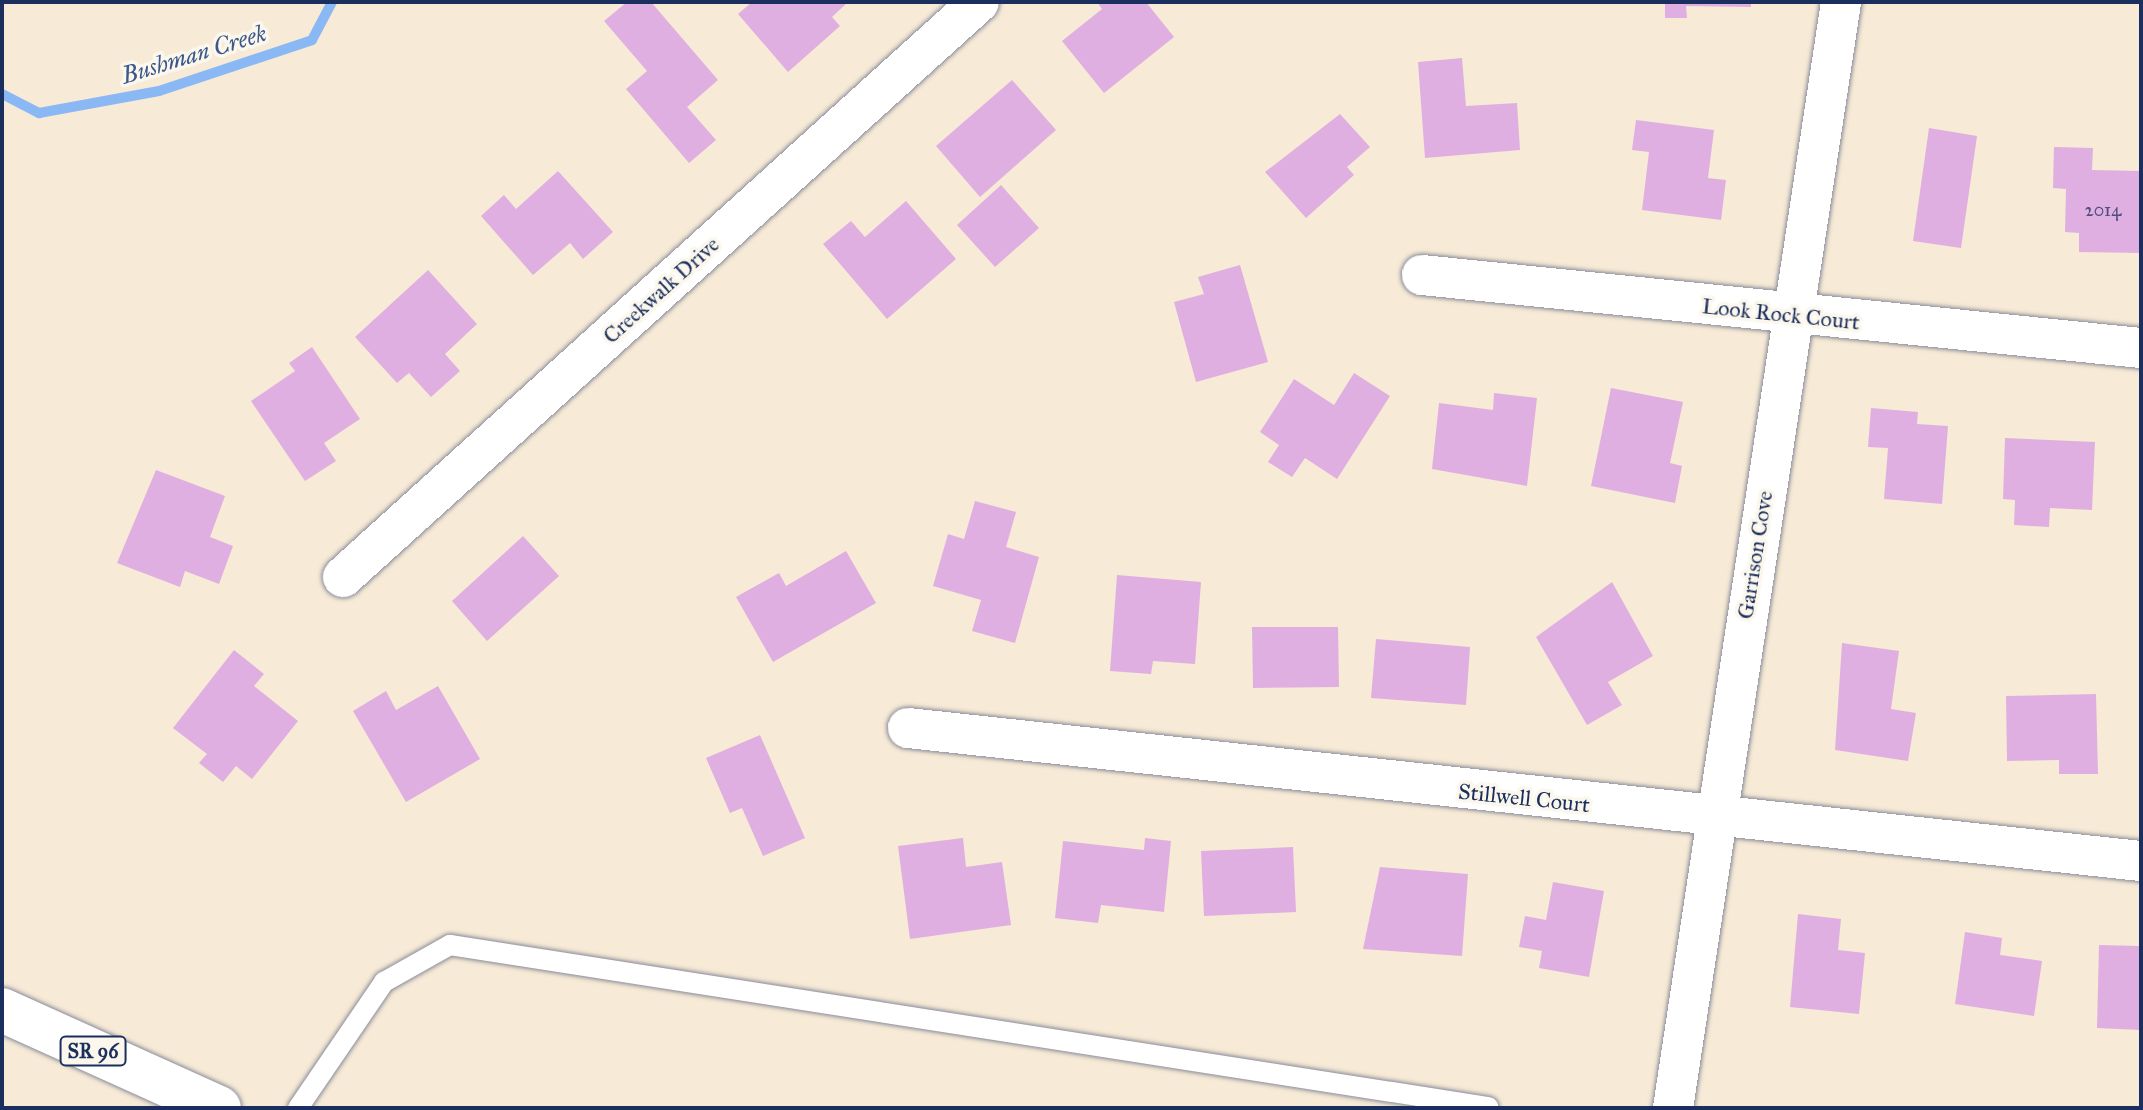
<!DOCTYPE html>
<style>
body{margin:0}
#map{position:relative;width:2143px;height:1110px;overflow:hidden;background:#f7ead6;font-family:"IM FELL Great Primer",serif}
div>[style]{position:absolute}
.stream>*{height:10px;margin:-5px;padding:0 5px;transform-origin:5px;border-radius:5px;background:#89b8f4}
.building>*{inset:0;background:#e0afe1}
.roads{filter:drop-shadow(0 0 2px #898c9a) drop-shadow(0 0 2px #898c9a)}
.lane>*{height:20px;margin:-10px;padding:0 10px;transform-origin:10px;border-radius:10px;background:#fff}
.street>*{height:40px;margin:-20px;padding:0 20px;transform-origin:20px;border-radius:20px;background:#fff}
.primary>*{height:44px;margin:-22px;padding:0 22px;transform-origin:22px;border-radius:22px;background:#fff}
span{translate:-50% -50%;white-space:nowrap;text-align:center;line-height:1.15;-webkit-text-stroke:7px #fbf7ec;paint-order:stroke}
.number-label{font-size:18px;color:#4c4f7f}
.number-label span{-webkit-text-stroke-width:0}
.shield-label span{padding:2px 6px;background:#fbf7ec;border:2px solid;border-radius:6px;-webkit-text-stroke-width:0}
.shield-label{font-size:20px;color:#1b2f5e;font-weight:700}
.street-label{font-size:22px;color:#1b2f5e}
.water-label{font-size:24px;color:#3c588b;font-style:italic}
.frame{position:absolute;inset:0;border:4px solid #1b2f5e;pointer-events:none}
</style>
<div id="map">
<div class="stream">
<i style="left:2px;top:94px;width:42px;rotate:27.2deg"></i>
<i style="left:39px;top:113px;width:122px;rotate:-10.4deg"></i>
<i style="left:159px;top:91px;width:161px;rotate:-18.4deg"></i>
<i style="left:312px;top:40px;width:43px;rotate:-62.2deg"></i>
</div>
<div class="building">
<i style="clip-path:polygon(627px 2px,651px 2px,718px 80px,687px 107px,716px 140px,689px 163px,626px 89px,647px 71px,604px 21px)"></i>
<i style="clip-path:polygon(752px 2px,848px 2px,832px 17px,840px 26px,788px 72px,738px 14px)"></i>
<i style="clip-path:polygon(1097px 2px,1146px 2px,1174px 37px,1104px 93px,1062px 41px,1102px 9px)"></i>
<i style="clip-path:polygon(1665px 2px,1751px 2px,1751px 7px,1686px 6px,1687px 18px,1665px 18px)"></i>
<i style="clip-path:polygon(1462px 58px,1466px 106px,1517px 103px,1520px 150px,1425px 158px,1418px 62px)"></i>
<i style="clip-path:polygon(1012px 80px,1056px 130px,980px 197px,936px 146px)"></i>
<i style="clip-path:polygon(1340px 114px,1370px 147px,1347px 167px,1354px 175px,1306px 218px,1265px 172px)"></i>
<i style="clip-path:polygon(1636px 120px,1714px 130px,1708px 178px,1726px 180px,1721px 220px,1642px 210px,1649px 152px,1632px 150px)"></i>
<i style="clip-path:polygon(1929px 128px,1977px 136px,1961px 248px,1913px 241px)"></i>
<i style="clip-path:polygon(2054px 147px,2093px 148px,2092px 170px,2141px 171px,2141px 253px,2079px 252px,2079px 233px,2065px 232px,2066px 189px,2053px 188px)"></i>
<i style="clip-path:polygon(558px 171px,613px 232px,583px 259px,570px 243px,533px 275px,481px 216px,504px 195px,516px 209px)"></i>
<i style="clip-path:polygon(1001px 185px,1039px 228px,995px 267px,957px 225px)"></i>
<i style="clip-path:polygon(906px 201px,956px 259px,887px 319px,823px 244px,851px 221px,865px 237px)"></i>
<i style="clip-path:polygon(1240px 265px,1268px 362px,1196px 382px,1174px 302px,1204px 294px,1198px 277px)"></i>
<i style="clip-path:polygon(428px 270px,477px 324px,445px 354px,460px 371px,431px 397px,409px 373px,397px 383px,355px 337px)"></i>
<i style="clip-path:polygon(312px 347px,360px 419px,324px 443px,336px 461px,305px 481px,251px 401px,295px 371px,289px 363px)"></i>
<i style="clip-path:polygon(1354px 373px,1390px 396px,1337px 479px,1305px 458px,1292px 477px,1268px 462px,1279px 445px,1260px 432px,1294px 379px,1334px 405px)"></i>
<i style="clip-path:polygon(1611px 388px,1683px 402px,1670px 463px,1682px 466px,1675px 503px,1591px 486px)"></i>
<i style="clip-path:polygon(1494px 393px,1537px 398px,1527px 486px,1432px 469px,1439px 403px,1493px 410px)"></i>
<i style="clip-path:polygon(1871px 408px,1918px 412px,1917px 424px,1948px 426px,1942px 504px,1884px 499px,1888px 448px,1868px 447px)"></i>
<i style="clip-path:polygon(2005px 438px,2095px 442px,2092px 510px,2050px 508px,2049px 527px,2014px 525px,2015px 500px,2003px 499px)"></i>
<i style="clip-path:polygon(156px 470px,225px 496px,210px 537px,233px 546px,219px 584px,185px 571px,180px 587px,117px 563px)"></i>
<i style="clip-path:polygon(975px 501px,1016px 512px,1006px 547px,1039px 557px,1015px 643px,972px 631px,981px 600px,933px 586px,948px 534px,964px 539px)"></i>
<i style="clip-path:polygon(523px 536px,559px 576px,487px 641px,452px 601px)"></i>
<i style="clip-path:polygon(846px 551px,876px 603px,773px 662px,736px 597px,779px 573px,786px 586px)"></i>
<i style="clip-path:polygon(1117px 575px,1201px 582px,1195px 664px,1153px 661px,1151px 674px,1110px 671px)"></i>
<i style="clip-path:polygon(1612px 582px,1653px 656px,1608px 682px,1622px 705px,1587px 725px,1536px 637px)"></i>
<i style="clip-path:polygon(1252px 627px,1338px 627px,1339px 687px,1253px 688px)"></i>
<i style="clip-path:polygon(1376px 639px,1470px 647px,1466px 705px,1371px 698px)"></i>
<i style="clip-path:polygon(1842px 643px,1899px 651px,1891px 709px,1916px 713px,1908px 761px,1835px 750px)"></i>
<i style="clip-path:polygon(234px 650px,264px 674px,254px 686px,298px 721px,252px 779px,236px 766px,223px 782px,199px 763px,207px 754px,173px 728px)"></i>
<i style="clip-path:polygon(438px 686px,480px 759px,406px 802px,353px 711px,386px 691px,396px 710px)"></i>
<i style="clip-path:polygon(2096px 694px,2098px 774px,2059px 774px,2059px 760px,2007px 761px,2006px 696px)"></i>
<i style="clip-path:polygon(760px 735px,805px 838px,763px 856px,742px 808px,730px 813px,706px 758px)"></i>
<i style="clip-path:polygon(963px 838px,966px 867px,1002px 862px,1011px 925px,910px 939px,898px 846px)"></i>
<i style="clip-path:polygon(1145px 838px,1171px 841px,1164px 912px,1101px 905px,1098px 923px,1055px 918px,1063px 841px,1144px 850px)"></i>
<i style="clip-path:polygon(1293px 847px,1296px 912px,1204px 916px,1201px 851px)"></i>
<i style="clip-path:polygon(1380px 867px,1468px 874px,1462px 956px,1363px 949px)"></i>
<i style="clip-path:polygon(1553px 882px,1604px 891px,1589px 977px,1539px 968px,1542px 951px,1519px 947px,1525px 916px,1546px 920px)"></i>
<i style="clip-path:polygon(1798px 914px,1841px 919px,1838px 950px,1865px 953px,1859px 1014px,1790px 1007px)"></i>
<i style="clip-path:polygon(1965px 932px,2002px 938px,2000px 955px,2042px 961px,2034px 1016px,1955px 1004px)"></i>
<i style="clip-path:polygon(2099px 945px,2139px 946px,2141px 1030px,2097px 1028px)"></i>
</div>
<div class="roads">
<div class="lane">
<i style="left:298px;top:1108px;width:153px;rotate:-55.7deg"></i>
<i style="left:384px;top:982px;width:76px;rotate:-29.3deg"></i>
<i style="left:450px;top:945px;width:1051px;rotate:8.87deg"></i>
</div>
<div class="street">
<i style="left:1422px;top:275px;width:723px;rotate:5.8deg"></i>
<i style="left:343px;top:577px;width:857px;rotate:-42.12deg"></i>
<i style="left:908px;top:728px;width:1240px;rotate:6.16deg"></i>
<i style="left:1673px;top:1108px;width:1119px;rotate:-81.36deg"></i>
</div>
<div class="primary">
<i style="left:2px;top:1010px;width:238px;rotate:24.3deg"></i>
</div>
</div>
<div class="number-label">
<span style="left:2103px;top:210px">2014</span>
</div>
<div class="shield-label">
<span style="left:93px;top:1051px">SR 96</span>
</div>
<div class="street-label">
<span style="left:661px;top:290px;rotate:-42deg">Creekwalk Drive</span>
<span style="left:1781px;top:314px;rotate:6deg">Look Rock Court</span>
<span style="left:1755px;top:555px;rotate:-81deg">Garrison Cove</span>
<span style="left:1524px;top:798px;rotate:6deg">Stillwell Court</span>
</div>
<div class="water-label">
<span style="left:194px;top:55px;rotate:-17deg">Bushman Creek</span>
</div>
<div class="frame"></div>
</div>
